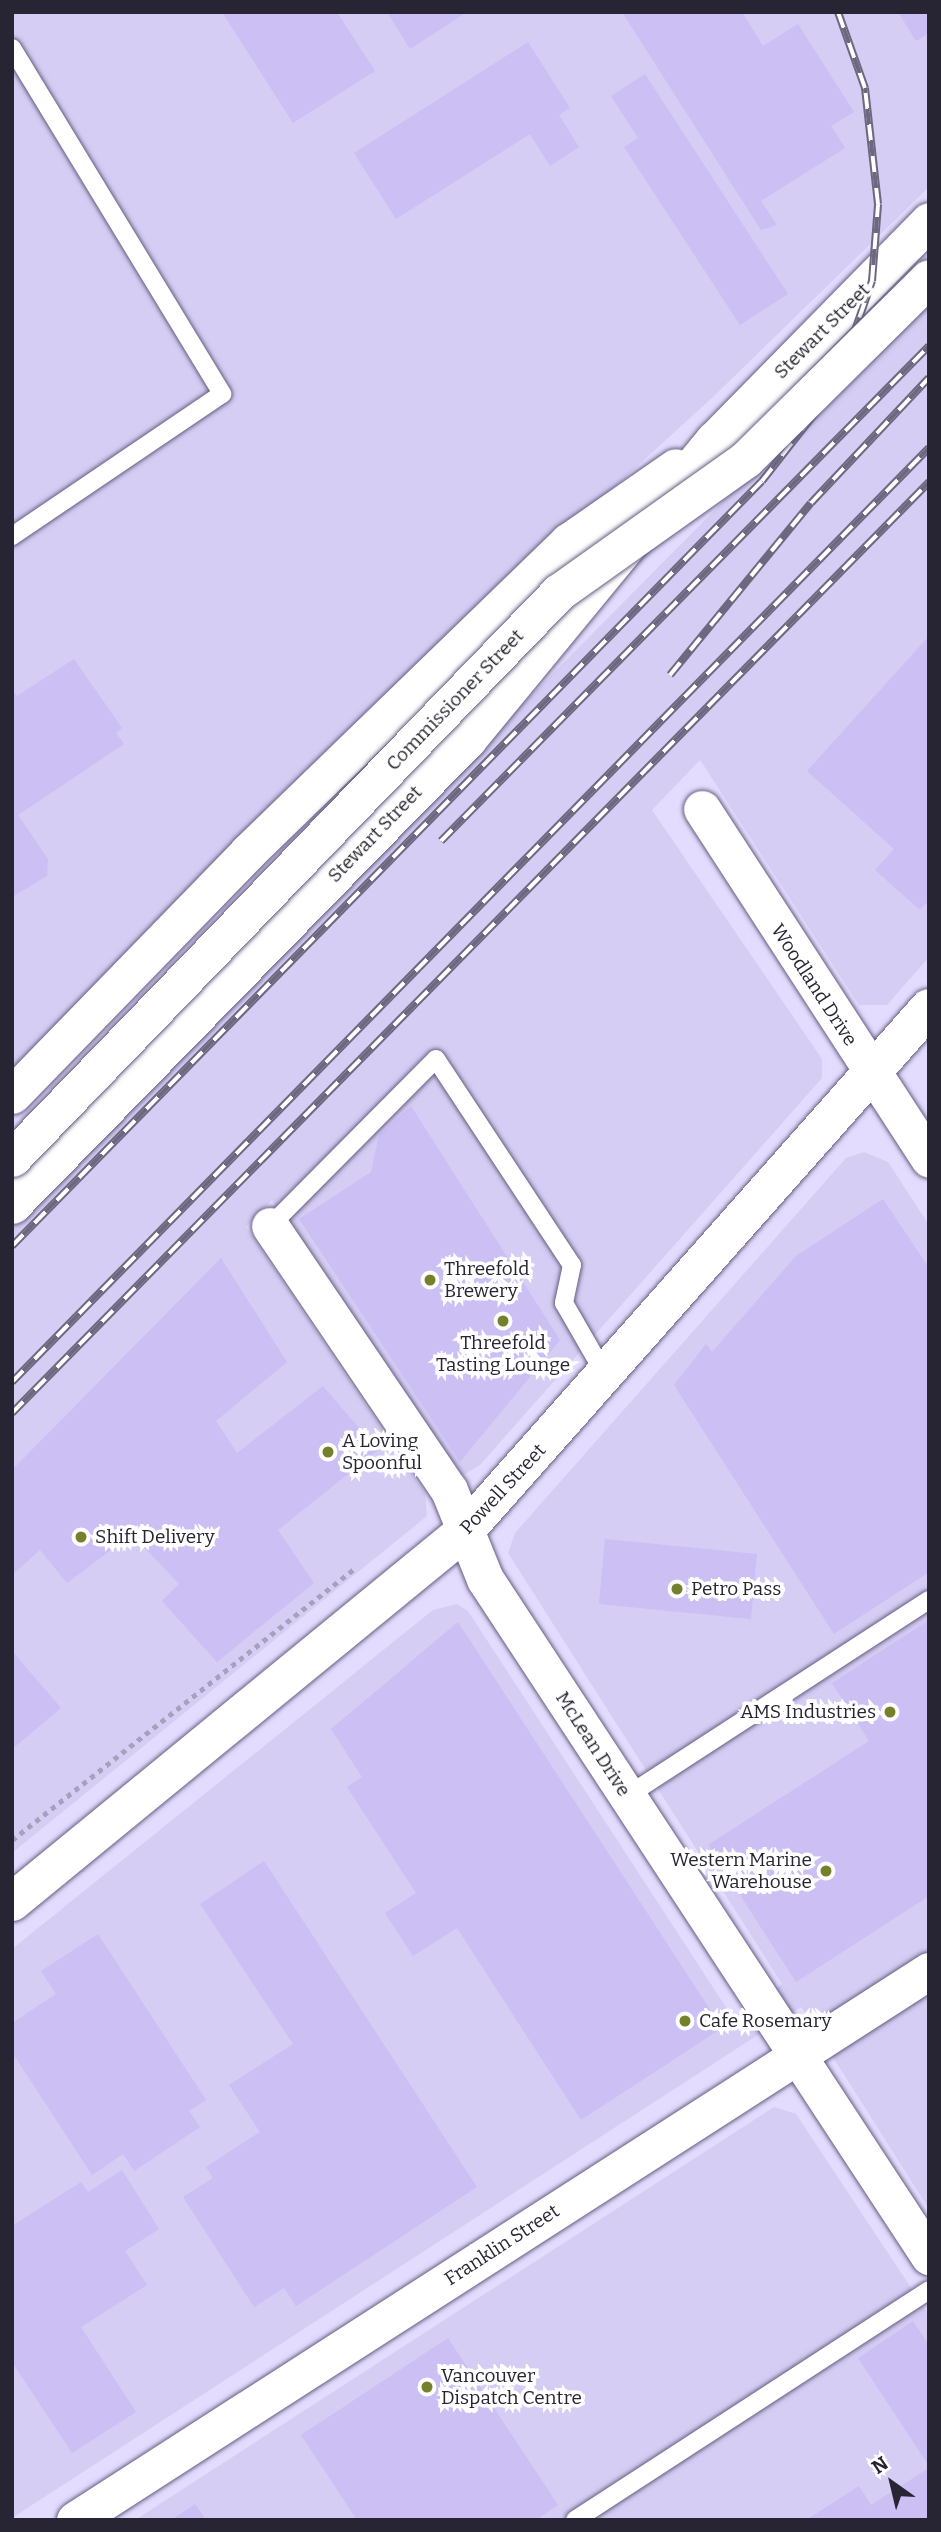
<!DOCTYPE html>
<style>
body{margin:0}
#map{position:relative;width:941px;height:2532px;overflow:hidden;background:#e4dcfe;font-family:Bitter,serif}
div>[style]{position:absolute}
.built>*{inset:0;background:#d5cdf3}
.building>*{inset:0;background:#cbbff4}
.path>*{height:4.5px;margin-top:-2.25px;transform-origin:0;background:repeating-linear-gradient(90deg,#a8a1bd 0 5px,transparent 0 10px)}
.roads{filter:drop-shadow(0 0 2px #665d81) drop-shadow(0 0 2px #665d81)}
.lane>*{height:18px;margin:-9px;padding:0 9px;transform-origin:9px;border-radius:9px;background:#fff}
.street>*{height:37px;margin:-18.5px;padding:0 18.5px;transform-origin:18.5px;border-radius:18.5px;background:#fff}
.secondary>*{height:38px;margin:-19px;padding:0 19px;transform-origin:19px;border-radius:19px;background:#fff}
.rail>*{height:8px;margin-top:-4px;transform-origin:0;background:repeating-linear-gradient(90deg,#fff 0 16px,#6d687f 0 32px);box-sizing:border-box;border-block:2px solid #6d687f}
.bridges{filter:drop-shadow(0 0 2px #665d81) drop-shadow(0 0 2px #665d81)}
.street-bridge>*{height:37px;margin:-18.5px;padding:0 18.5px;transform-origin:18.5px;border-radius:18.5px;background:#fff}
.dots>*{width:19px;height:19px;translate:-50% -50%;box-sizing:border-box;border:4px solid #fff;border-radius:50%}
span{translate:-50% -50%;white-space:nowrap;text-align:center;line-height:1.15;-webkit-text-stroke:7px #fff;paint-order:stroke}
.street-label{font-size:19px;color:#272433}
.poi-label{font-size:19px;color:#272433}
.left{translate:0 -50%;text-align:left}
.right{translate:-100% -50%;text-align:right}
.frame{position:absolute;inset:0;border:14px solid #272433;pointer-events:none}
.north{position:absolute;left:857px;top:2448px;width:70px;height:70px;-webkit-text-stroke:5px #fff;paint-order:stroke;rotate:326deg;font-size:19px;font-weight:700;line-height:28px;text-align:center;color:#272433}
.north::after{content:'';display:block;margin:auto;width:24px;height:32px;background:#272433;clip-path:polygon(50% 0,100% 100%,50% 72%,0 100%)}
</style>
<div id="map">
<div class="built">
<i style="clip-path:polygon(12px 12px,929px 12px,929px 187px,713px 397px,347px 731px,12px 1074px)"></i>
<i style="clip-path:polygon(929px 294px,929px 957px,887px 1005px,859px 1005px,700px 760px,652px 810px,822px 1059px,822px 1078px,480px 1465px,463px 1475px,447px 1465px,272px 1200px,246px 1227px,425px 1493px,427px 1516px,12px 1853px,12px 1219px)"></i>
<i style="clip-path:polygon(864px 1152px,888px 1162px,929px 1225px,929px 2209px,801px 2007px,12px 2518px,12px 1949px,433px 1610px,457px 1604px,468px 1611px,733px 2018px,782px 1984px,508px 1553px,515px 1533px,846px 1158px)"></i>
<i style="clip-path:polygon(774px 2107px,796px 2114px,929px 2315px,929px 2520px,135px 2520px)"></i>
</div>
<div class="building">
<i style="clip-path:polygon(222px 12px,337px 12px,375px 71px,293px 123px)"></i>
<i style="clip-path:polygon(387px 12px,467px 12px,410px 49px)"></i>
<i style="clip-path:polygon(622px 12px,742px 12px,763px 46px,798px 24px,854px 112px,831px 126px,845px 148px,761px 201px,777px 225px,761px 230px)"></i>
<i style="clip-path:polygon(898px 12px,929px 12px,929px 33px,916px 41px)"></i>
<i style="clip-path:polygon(528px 42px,570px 108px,559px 115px,579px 147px,550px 166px,530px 134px,396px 219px,354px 153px)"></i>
<i style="clip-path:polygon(645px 74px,788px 294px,740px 325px,624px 147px,638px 138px,611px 96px)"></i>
<i style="clip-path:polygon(929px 636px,929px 900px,920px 910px,875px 870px,894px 849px,807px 771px)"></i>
<i style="clip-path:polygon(74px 659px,122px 728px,116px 733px,124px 744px,18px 815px,48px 859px,47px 876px,12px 897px,12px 690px,17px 696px)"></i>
<i style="clip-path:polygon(411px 1106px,560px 1340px,460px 1462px,299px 1219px,371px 1172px,379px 1135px)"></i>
<i style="clip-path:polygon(883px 1199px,929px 1268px,929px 1572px,834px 1634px,674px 1385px,706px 1344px,712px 1352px,796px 1256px)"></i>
<i style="clip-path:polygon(221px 1258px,287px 1362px,216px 1421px,237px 1453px,323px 1386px,378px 1450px,278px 1530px,314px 1583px,217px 1662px,162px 1601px,179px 1584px,132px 1534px,67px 1583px,40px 1550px,12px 1575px,12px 1470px)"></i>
<i style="clip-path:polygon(605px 1539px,757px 1554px,751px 1619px,599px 1604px)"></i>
<i style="clip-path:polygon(929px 1620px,929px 1896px,796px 1982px,708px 1845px,869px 1741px,832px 1683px)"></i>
<i style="clip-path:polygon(458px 1622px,722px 2028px,581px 2120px,457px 1928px,413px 1956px,385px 1913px,416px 1893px,347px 1787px,362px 1777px,331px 1729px)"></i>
<i style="clip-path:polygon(12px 1651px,61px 1708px,12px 1749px)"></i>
<i style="clip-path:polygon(264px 1861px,477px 2187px,296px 2306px,284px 2288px,254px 2307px,183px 2197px,213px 2178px,206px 2167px,260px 2132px,229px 2085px,293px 2044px,200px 1904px)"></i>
<i style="clip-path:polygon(98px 1934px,206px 2100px,189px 2111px,200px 2127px,134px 2171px,123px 2154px,92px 2175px,12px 2052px,12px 2023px,56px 1994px,41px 1971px)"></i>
<i style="clip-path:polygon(122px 2170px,159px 2229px,125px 2251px,147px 2285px,81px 2327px,136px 2412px,72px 2453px,12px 2362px,12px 2220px,15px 2224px,81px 2182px,88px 2192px)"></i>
<i style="clip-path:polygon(913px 2321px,929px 2345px,929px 2466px,858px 2358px)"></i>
<i style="clip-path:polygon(448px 2338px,558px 2505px,536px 2520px,357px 2520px,301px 2435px)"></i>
<i style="clip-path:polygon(929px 2468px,929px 2520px,806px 2520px,859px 2486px,871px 2505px)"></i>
<i style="clip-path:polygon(195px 2504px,206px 2520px,171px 2520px)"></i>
</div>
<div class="path">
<i style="left:12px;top:1840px;width:436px;rotate:-38.4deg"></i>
</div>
<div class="roads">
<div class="lane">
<i style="left:12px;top:48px;width:405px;rotate:58.7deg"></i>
<i style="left:222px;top:394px;width:254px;rotate:145.9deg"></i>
<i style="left:270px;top:1226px;width:235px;rotate:-45.2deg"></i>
<i style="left:436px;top:1059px;width:247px;rotate:56.6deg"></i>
<i style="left:572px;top:1265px;width:39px;rotate:102deg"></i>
<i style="left:564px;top:1303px;width:84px;rotate:60.1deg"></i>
<i style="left:627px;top:1796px;width:360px;rotate:-33deg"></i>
<i style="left:575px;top:2520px;width:422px;rotate:-33deg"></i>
</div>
<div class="street">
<i style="left:702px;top:809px;width:417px;rotate:57deg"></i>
<i style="left:12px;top:1095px;width:339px;rotate:-45.8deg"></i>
<i style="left:248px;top:852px;width:446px;rotate:-44.1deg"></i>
<i style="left:568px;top:542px;width:131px;rotate:-34.8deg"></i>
<i style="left:12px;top:1205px;width:652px;rotate:-45.62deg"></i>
<i style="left:468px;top:739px;width:387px;rotate:-50.6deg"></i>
<i style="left:714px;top:440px;width:307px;rotate:-45.5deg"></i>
<i style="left:270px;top:1226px;width:319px;rotate:55.9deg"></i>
<i style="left:449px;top:1490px;width:96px;rotate:68deg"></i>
<i style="left:485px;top:1579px;width:810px;rotate:56.74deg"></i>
<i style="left:75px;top:2520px;width:1015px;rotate:-32.74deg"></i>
</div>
<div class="secondary">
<i style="left:12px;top:1902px;width:586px;rotate:-39.32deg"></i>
<i style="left:465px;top:1531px;width:699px;rotate:-48.42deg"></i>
</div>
</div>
<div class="rail">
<i style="left:670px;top:675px;width:222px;rotate:-50.7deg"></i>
<i style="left:811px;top:503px;width:172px;rotate:-46.7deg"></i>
<i style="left:441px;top:841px;width:695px;rotate:-45.41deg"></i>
<i style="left:12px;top:1246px;width:1071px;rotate:-45.57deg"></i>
<i style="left:762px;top:481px;width:93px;rotate:-52deg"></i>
<i style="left:819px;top:408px;width:67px;rotate:-63.4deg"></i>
<i style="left:849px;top:348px;width:71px;rotate:-71.1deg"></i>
<i style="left:872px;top:281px;width:77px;rotate:-85.5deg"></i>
<i style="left:878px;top:204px;width:117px;rotate:-96.4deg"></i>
<i style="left:865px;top:88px;width:81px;rotate:-109.6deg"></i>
<i style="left:12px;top:1382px;width:1309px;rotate:-45.53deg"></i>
<i style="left:12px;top:1413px;width:1307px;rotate:-45.43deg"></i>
</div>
<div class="bridges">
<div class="street-bridge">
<i style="left:12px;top:1158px;width:787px;rotate:-45.98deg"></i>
<i style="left:559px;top:592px;width:229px;rotate:-35.4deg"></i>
<i style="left:746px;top:459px;width:257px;rotate:-44.7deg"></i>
</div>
</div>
<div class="dots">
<i style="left:430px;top:1280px;background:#767f2b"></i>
<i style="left:503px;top:1321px;background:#767f2b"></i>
<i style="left:328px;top:1452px;background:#767f2b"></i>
<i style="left:81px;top:1537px;background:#767f2b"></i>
<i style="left:677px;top:1589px;background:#767f2b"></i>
<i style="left:890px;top:1712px;background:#767f2b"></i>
<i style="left:826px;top:1871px;background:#767f2b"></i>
<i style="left:685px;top:2021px;background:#767f2b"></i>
<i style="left:427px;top:2387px;background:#767f2b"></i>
</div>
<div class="street-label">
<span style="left:822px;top:331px;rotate:-45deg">Stewart Street</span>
<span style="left:455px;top:700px;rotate:-46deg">Commissioner Street</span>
<span style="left:375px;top:834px;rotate:-46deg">Stewart Street</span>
<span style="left:814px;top:985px;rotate:57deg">Woodland Drive</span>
<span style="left:503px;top:1489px;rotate:-47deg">Powell Street</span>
<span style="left:593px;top:1744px;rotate:57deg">McLean Drive</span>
<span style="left:502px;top:2245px;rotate:-33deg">Franklin Street</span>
</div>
<div class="poi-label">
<span class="left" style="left:444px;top:1280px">Threefold<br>Brewery</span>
<span style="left:503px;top:1354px">Threefold<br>Tasting Lounge</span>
<span class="left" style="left:342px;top:1452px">A Loving<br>Spoonful</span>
<span class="left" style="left:95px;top:1537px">Shift Delivery</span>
<span class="left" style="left:691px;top:1589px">Petro Pass</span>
<span class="right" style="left:876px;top:1712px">AMS Industries</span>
<span class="right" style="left:812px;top:1871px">Western Marine<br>Warehouse</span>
<span class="left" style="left:699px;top:2021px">Cafe Rosemary</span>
<span class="left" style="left:441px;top:2387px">Vancouver<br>Dispatch Centre</span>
</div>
<div class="frame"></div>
<div class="north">N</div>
</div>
